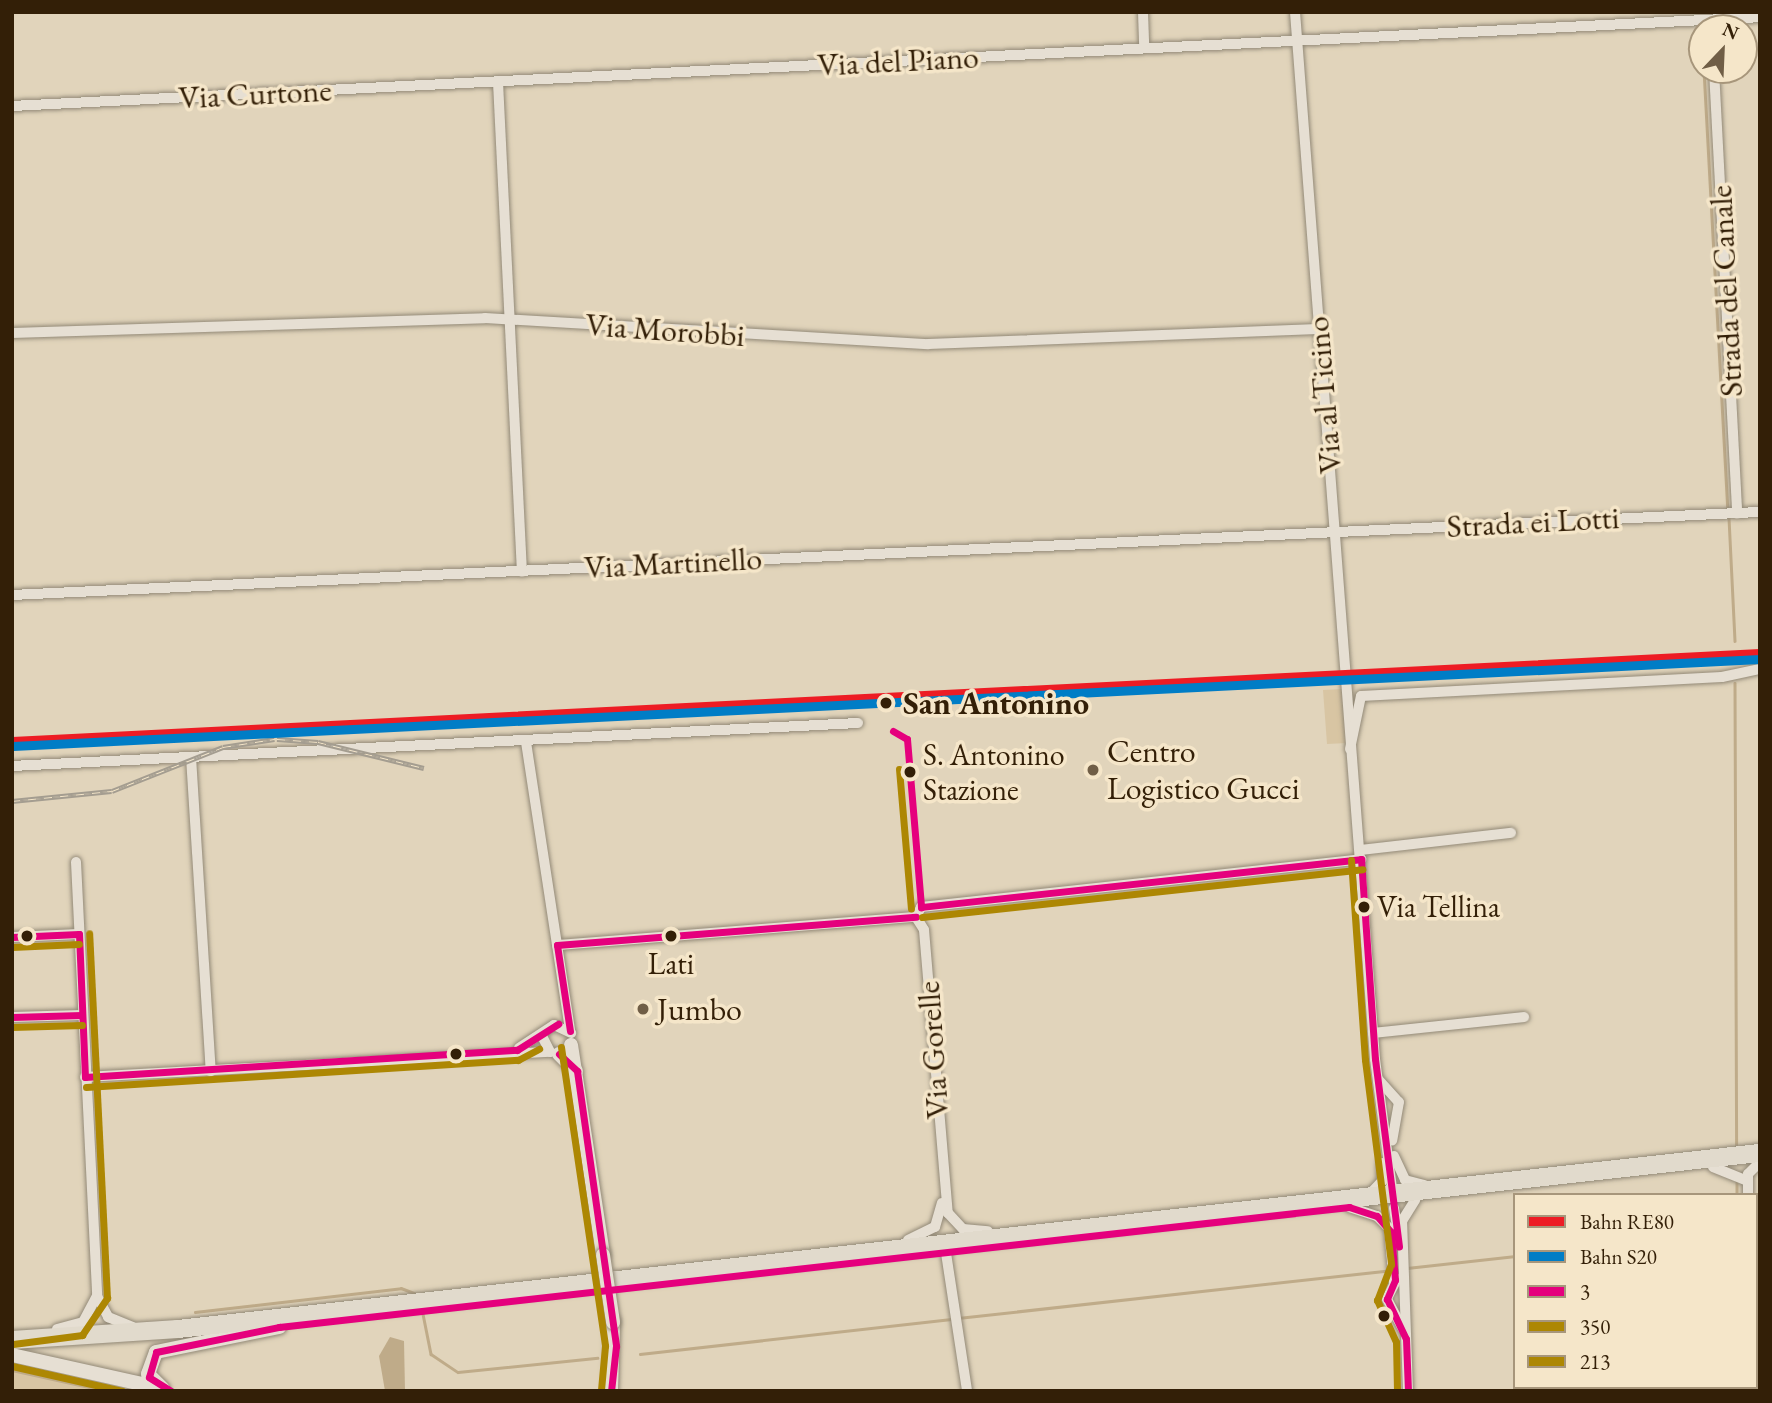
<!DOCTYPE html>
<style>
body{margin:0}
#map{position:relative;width:1772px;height:1403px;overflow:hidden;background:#e1d4bb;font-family:"EB Garamond",serif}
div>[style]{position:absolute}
.green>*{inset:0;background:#d8c5a3}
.water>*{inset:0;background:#bfab89}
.stream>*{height:2.5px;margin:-1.25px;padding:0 1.25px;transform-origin:1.25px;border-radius:1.25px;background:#bfab89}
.roads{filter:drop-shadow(0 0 2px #928977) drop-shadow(0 0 2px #928977)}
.minor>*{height:10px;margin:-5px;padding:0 5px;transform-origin:5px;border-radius:5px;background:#e6dfd3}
.tertiary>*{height:14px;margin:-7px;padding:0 7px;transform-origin:7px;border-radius:7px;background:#e6dfd3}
.primary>*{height:18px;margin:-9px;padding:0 9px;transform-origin:9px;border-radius:9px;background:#e1dacc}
.rail>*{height:5px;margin-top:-2.5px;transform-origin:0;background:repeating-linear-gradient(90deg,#f5e6c9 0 8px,#a49d90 0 16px);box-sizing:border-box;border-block:2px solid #a49d90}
.bridges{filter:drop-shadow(0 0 2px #928977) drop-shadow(0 0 2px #928977)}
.tertiary-bridge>*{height:14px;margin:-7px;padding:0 7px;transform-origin:7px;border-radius:7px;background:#e6dfd3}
.bus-1>*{height:7px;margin:-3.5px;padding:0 3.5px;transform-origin:3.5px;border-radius:3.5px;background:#e5007d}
.bus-2>*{height:7px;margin:-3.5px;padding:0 3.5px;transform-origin:3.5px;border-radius:3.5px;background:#ad8703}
.bus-3>*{height:7px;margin:-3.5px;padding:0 3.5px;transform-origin:3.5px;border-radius:3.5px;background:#ad8703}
.rail-1>*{height:9px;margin:-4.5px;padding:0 4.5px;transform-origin:4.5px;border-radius:4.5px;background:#ed1c24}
.rail-2>*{height:9px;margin:-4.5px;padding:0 4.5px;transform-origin:4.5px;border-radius:4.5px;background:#007dc6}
.dots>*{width:19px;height:19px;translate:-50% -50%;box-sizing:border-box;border:4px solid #f5e6c9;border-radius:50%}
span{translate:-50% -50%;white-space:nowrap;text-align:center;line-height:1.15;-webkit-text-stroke:7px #f5e6c9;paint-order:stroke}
.bus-label{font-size:30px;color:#331f07}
.left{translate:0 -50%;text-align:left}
.street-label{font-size:32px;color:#331f07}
.stop-label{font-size:32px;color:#331f07;font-weight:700}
.poi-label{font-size:32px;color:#331f07}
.frame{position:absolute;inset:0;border:14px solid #331f07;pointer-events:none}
.legend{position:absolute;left:1513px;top:1193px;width:245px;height:196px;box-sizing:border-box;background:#f5e6c9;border:2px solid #a7967b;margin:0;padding:9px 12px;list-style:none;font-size:21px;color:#331f07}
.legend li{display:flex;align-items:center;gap:14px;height:35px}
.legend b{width:35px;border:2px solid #a7967b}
.north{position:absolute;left:1688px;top:14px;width:70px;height:70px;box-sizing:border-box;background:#f5e6c9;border:2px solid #a7967b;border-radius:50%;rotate:23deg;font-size:19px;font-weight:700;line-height:28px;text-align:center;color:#331f07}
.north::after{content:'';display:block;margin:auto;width:24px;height:32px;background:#705e46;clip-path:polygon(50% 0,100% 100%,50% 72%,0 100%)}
</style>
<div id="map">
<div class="green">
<i style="clip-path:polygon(1343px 689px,1347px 743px,1327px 744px,1323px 690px)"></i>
<i style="clip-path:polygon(12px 1369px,97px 1391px,12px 1391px)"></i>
</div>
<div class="water">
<i style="clip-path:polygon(390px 1337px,404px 1341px,405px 1391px,385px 1391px,379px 1356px)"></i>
</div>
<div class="stream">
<i style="left:1704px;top:70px;width:443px;rotate:86.9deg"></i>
<i style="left:1729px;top:518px;width:123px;rotate:87.2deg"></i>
<i style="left:1735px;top:683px;width:464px;rotate:89.8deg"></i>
<i style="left:1759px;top:683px;width:1px"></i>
<i style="left:1737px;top:1181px;width:14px;rotate:90deg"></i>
<i style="left:1407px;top:1268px;width:109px;rotate:-6.3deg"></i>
<i style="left:422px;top:1309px;width:46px;rotate:78.7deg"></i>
<i style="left:431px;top:1354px;width:32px;rotate:34deg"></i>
<i style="left:458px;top:1372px;width:140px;rotate:-5.8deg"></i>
<i style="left:195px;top:1312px;width:207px;rotate:-6.6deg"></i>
<i style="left:401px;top:1288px;width:19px;rotate:21deg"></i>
<i style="left:958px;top:1318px;width:435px;rotate:-6.3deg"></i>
<i style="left:640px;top:1354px;width:313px;rotate:-6.4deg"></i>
<i style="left:12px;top:1370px;width:97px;rotate:12.5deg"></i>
<i style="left:1755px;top:1387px;width:4px;rotate:76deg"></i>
</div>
<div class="roads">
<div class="minor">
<i style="left:1143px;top:12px;width:36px;rotate:88deg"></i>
<i style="left:1295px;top:12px;width:1050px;rotate:85.63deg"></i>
<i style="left:1375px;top:1059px;width:130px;rotate:82.5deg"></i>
<i style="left:1714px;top:70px;width:444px;rotate:87deg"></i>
<i style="left:498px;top:82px;width:490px;rotate:87.2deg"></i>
<i style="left:12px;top:106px;width:1750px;rotate:-2.91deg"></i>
<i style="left:12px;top:333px;width:473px;rotate:-1.8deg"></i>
<i style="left:485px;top:318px;width:444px;rotate:3.4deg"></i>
<i style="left:928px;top:344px;width:390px;rotate:-2.2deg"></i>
<i style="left:12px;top:595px;width:1750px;rotate:-2.72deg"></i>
<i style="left:526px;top:742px;width:292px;rotate:81.3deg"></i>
<i style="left:1350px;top:749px;width:54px;rotate:-78.3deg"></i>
<i style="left:1361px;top:696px;width:361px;rotate:-3deg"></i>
<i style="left:1722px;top:677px;width:39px;rotate:-12deg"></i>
<i style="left:191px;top:757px;width:315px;rotate:86.4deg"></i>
<i style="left:12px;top:766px;width:847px;rotate:-2.91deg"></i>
<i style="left:1361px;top:850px;width:151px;rotate:-6.5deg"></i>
<i style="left:76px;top:862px;width:435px;rotate:87.2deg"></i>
<i style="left:97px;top:1296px;width:24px;rotate:62deg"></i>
<i style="left:108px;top:1317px;width:27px;rotate:22deg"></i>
<i style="left:916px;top:917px;width:11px;rotate:-63deg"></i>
<i style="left:921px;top:907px;width:443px;rotate:-6.2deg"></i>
<i style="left:916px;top:917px;width:15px;rotate:58deg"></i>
<i style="left:924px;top:930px;width:284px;rotate:85.2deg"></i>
<i style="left:948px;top:1213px;width:22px;rotate:47deg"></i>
<i style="left:963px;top:1229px;width:25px;rotate:5deg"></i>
<i style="left:12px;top:937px;width:67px;rotate:-2.6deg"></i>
<i style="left:557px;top:945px;width:360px;rotate:-4.5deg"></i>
<i style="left:12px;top:1017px;width:70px;rotate:-1.6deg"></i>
<i style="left:1373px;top:1033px;width:152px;rotate:-6deg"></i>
<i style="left:542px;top:1036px;width:18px;rotate:63deg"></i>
<i style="left:519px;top:1048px;width:42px;rotate:-33.3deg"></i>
<i style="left:554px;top:1025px;width:19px;rotate:25deg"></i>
<i style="left:85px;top:1077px;width:465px;rotate:-3.1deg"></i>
<i style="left:1378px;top:1079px;width:31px;rotate:48deg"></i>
<i style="left:1399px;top:1102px;width:39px;rotate:100deg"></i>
<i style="left:1394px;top:1156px;width:26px;rotate:65deg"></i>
<i style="left:1405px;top:1180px;width:20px;rotate:15deg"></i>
<i style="left:1713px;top:1167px;width:35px;rotate:22deg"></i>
<i style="left:1370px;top:1194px;width:18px;rotate:-47deg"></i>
<i style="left:1382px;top:1181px;width:18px;rotate:-90deg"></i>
<i style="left:1748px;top:1195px;width:21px;rotate:-90deg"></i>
<i style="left:1748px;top:1174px;width:17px;rotate:-45deg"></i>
<i style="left:1349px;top:1207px;width:29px;rotate:18deg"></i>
<i style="left:1377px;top:1216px;width:17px;rotate:45deg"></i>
<i style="left:1389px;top:1228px;width:55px;rotate:84.8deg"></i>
<i style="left:1394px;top:1208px;width:20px;rotate:81deg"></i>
<i style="left:908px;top:1240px;width:30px;rotate:-26deg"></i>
<i style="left:935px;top:1227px;width:25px;rotate:-74deg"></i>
<i style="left:946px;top:1253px;width:140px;rotate:81.3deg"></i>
<i style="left:1756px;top:1274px;width:33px;rotate:83deg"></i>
<i style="left:1397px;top:1279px;width:22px;rotate:117deg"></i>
<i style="left:1387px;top:1299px;width:34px;rotate:62deg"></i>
<i style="left:57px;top:1329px;width:27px;rotate:-15deg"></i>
<i style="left:83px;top:1322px;width:30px;rotate:-62deg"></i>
<i style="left:1662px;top:1387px;width:4px;rotate:90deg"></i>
<i style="left:1408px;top:1391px;width:170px;rotate:-92deg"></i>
<i style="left:1402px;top:1221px;width:25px;rotate:-58deg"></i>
</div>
<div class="tertiary">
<i style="left:571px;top:1045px;width:212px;rotate:81.3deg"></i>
<i style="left:559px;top:1054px;width:24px;rotate:45deg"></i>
<i style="left:12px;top:1355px;width:152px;rotate:12.6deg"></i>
<i style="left:163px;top:1389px;width:21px;rotate:-135deg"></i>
<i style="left:148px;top:1374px;width:23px;rotate:-70deg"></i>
<i style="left:156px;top:1352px;width:126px;rotate:-11.5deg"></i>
<i style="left:611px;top:1391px;width:69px;rotate:-88.3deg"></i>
</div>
<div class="primary">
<i style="left:12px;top:1340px;width:166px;rotate:-3.8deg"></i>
<i style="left:178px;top:1329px;width:1592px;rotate:-6.35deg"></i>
</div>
</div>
<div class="rail">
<i style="left:277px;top:739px;width:41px;rotate:4.2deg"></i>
<i style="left:318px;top:742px;width:109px;rotate:13.8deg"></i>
<i style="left:12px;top:801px;width:100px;rotate:-5.7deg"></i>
<i style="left:112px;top:791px;width:119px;rotate:-21.6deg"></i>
<i style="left:223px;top:747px;width:52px;rotate:-8.9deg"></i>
</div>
<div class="bridges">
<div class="tertiary-bridge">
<i style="left:603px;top:1255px;width:68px;rotate:81.5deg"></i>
</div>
</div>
<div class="bus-1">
<i style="left:893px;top:731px;width:16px;rotate:30deg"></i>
<i style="left:907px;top:739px;width:169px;rotate:85.2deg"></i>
<i style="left:921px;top:907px;width:443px;rotate:-6.2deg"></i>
<i style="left:1361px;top:859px;width:200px;rotate:86deg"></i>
<i style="left:1375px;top:1059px;width:189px;rotate:82.7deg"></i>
<i style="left:12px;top:937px;width:67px;rotate:-2.6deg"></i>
<i style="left:79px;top:934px;width:143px;rotate:87.6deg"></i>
<i style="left:557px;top:945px;width:360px;rotate:-4.5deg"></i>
<i style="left:557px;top:945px;width:87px;rotate:81.4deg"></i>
<i style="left:12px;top:1017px;width:70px;rotate:-1.6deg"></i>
<i style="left:559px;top:1054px;width:25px;rotate:43deg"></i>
<i style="left:577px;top:1071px;width:278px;rotate:81.9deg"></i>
<i style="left:616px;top:1346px;width:45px;rotate:96.3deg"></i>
<i style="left:85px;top:1077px;width:433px;rotate:-3.6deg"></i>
<i style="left:517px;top:1050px;width:49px;rotate:-32.4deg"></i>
<i style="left:171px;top:1391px;width:26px;rotate:-148deg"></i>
<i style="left:149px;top:1377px;width:26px;rotate:-74deg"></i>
<i style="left:156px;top:1352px;width:126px;rotate:-11.5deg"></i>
<i style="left:279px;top:1327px;width:1077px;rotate:-6.4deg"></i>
<i style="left:1349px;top:1207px;width:29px;rotate:18deg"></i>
<i style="left:1377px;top:1216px;width:21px;rotate:49deg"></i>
<i style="left:1391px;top:1232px;width:48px;rotate:85.2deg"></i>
<i style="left:1395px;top:1280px;width:21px;rotate:113deg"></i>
<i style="left:1387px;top:1299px;width:44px;rotate:64.6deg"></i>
<i style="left:1406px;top:1339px;width:52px;rotate:87.8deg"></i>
</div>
<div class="bus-2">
<i style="left:12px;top:947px;width:67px;rotate:-2.6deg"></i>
<i style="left:12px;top:1027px;width:70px;rotate:-1.6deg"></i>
<i style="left:561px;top:1047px;width:302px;rotate:81.6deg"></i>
<i style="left:605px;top:1346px;width:44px;rotate:95.2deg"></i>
<i style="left:86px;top:1087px;width:433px;rotate:-3.6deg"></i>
<i style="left:518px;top:1060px;width:24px;rotate:-28deg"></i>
<i style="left:13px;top:1344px;width:70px;rotate:-7.4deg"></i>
<i style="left:82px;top:1335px;width:45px;rotate:-56deg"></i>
<i style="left:107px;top:1298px;width:365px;rotate:-92.8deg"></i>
<i style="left:12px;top:1366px;width:113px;rotate:12.8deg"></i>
</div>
<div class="bus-3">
<i style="left:899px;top:769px;width:140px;rotate:85.1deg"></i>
<i style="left:1351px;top:860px;width:200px;rotate:86deg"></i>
<i style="left:1365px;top:1060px;width:206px;rotate:82.7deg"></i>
<i style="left:1391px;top:1264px;width:39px;rotate:111deg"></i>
<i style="left:1377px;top:1300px;width:46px;rotate:65.7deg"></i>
<i style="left:1396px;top:1342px;width:49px;rotate:88.8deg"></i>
<i style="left:922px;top:917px;width:443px;rotate:-6.2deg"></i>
</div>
<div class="rail-1">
<i style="left:12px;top:741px;width:1750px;rotate:-2.88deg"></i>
</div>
<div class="rail-2">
<i style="left:13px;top:746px;width:1749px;rotate:-2.85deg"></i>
</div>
<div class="dots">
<i style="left:886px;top:703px;background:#331f07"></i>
<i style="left:1093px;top:770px;background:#705e46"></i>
<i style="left:910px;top:772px;background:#331f07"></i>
<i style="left:1364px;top:907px;background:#331f07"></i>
<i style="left:27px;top:936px;background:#331f07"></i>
<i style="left:671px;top:936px;background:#331f07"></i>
<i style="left:643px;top:1009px;background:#705e46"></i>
<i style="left:456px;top:1054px;background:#331f07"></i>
<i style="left:1384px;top:1316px;background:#331f07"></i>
</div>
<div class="bus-label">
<span class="left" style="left:923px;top:772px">S. Antonino<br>Stazione</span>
<span class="left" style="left:1377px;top:907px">Via Tellina</span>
<span style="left:671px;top:964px">Lati</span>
</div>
<div class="street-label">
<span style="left:898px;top:61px;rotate:-3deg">Via del Piano</span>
<span style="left:255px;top:94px;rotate:-3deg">Via Curtone</span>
<span style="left:1726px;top:291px;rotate:-93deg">Strada del Canale</span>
<span style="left:665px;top:330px;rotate:4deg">Via Morobbi</span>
<span style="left:1324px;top:395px;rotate:-95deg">Via al Ticino</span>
<span style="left:1533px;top:522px;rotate:-3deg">Strada ei Lotti</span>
<span style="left:673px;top:563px;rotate:-3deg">Via Martinello</span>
<span style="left:933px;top:1050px;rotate:-94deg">Via Gorelle</span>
</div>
<div class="stop-label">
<span class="left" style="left:903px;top:703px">San Antonino</span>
</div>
<div class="poi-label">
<span class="left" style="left:1107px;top:770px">Centro<br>Logistico Gucci</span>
<span class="left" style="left:657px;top:1009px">Jumbo</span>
</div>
<div class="frame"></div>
<ul class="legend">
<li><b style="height:9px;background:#ed1c24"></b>Bahn RE80</li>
<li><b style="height:9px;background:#007dc6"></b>Bahn S20</li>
<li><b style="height:9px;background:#e5007d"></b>3</li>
<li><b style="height:9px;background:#ad8703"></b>350</li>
<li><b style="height:9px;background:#ad8703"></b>213</li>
</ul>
<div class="north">N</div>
</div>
